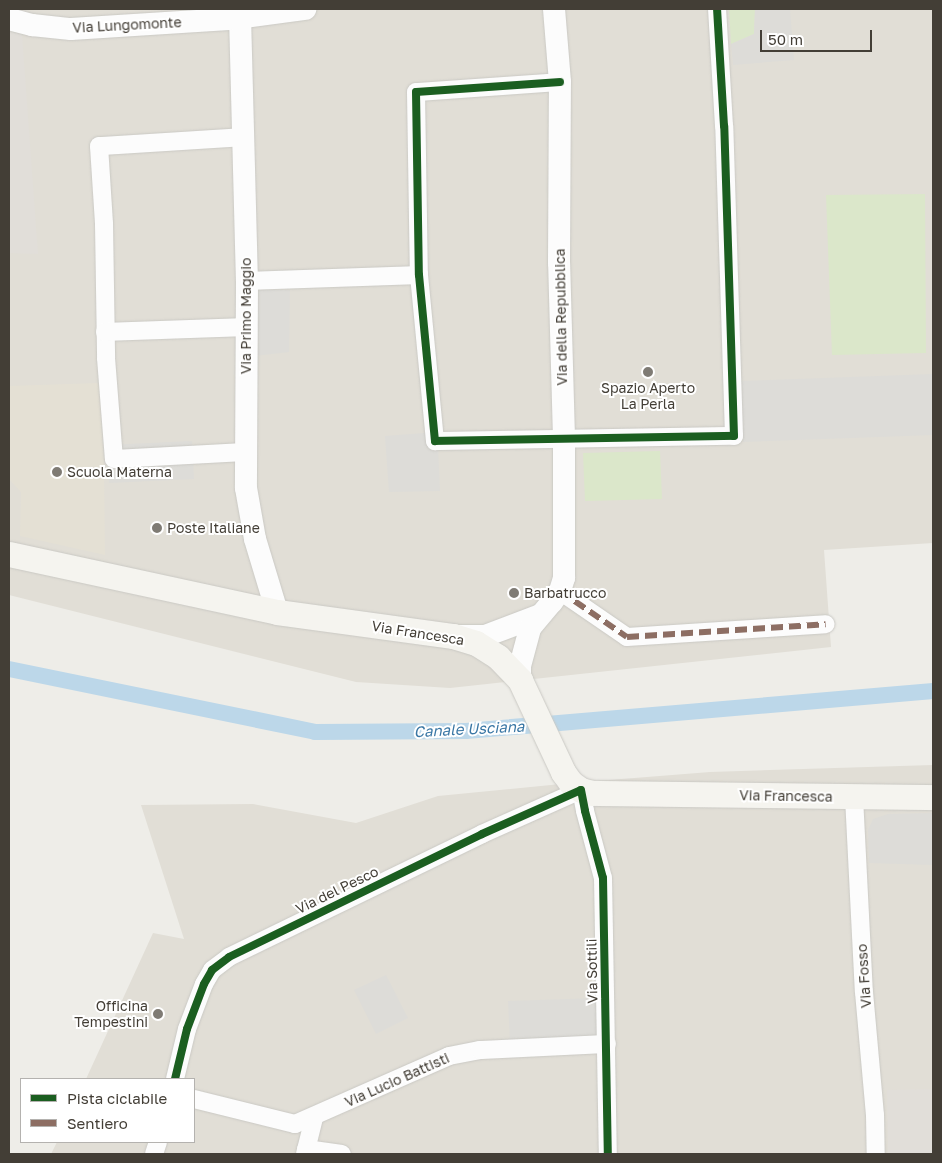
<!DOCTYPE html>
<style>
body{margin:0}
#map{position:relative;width:942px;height:1163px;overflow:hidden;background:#eeede8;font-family:"Golos Text",sans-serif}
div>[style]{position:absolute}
.residential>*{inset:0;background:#e1ded6}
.industrial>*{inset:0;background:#e1ded9}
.education>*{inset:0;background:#e4e0d4}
.green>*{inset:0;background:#dbe7ca}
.parking>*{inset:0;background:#dddcd8}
.canal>*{height:16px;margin:-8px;padding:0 8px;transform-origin:8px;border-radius:8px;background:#bcd7e9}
.roads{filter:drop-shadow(0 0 1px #cac9c4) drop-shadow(0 0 1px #cac9c4)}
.minor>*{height:18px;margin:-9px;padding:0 9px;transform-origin:9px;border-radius:9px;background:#fcfcfc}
.tertiary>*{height:22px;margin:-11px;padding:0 11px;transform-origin:11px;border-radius:11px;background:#fcfcfc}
.secondary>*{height:25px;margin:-12.5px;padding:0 12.5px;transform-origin:12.5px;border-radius:12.5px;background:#f5f4ef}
.quiet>*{height:6px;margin-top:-3px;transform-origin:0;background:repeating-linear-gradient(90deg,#8d6e63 0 12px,transparent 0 18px)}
.cycleway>*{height:8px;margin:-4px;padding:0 4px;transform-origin:4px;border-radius:4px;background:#1b5e20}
.dots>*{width:14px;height:14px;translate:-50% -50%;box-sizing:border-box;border:2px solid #fff;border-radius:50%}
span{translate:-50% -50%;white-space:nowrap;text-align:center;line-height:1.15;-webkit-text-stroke:4px #fff;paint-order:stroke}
.street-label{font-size:14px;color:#433e36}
.poi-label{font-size:14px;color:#433e36}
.left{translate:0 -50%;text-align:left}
.right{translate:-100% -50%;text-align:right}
.water-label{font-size:15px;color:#3976a4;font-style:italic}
.frame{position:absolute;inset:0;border:10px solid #433e36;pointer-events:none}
.legend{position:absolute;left:20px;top:1078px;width:175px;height:65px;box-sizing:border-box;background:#fff;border:1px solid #b4b2af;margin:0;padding:6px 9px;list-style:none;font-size:15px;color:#433e36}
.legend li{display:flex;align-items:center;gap:10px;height:25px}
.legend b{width:25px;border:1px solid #b4b2af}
.scale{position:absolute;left:760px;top:30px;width:112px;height:22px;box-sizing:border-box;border:2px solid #433e36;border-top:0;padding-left:6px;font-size:15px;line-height:18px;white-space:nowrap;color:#433e36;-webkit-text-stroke:4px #fff;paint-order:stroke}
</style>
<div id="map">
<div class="residential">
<i style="clip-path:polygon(9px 9px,933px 9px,933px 543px,824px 550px,831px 647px,450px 688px,356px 682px,9px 595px)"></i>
<i style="clip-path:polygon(933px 765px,933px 1154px,51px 1154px,57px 1142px,194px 1142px,194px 1079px,86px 1079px,153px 933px,184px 939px,141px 805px,253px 804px,356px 823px,438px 796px,571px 783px,710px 772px)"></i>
</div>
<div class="industrial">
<i style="clip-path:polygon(9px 31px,22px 34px,38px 254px,9px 253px)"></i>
<i style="clip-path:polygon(933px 1089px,933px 1154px,888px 1154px,887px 1090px)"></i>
</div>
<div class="education">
<i style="clip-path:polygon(99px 383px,104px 465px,105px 555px,20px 536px,21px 492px,9px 479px,9px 386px)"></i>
</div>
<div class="green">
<i style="clip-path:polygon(729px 9px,755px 9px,754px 34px,731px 44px)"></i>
<i style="clip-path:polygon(925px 194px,926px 353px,832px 355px,826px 195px)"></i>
<i style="clip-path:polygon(660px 451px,662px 499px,585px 501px,583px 453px)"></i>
</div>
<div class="parking">
<i style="clip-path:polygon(755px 9px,790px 9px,794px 60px,733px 65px,731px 44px,754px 34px)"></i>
<i style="clip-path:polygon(254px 290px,290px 290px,289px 352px,254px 356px)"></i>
<i style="clip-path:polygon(933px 374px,933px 435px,743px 442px,741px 381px)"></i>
<i style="clip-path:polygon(425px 433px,429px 444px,438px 447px,440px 491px,389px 492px,385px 436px)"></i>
<i style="clip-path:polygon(192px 441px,194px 479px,109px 483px,107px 445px)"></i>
<i style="clip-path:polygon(933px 813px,933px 865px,869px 863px,868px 830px,873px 819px,888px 814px)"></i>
<i style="clip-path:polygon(386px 975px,408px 1018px,376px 1034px,354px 990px)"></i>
<i style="clip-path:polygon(598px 998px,599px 1039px,510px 1042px,508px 1001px)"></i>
</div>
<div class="canal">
<i style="left:9px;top:669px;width:312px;rotate:11.6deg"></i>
<i style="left:315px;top:732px;width:151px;rotate:-0.4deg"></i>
<i style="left:466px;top:731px;width:469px;rotate:-4.9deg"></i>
</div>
<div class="roads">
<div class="minor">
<i style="left:560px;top:82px;width:144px;rotate:176deg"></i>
<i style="left:416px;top:92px;width:183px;rotate:89.1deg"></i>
<i style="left:419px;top:275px;width:167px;rotate:84.5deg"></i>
<i style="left:435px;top:441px;width:299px;rotate:-1deg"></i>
<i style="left:734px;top:436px;width:310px;rotate:-91.8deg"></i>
<i style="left:724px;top:126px;width:117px;rotate:-93.4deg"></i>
<i style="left:244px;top:137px;width:145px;rotate:176.4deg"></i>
<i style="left:99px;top:146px;width:78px;rotate:86.3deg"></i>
<i style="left:104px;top:224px;width:134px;rotate:89.1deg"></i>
<i style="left:106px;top:358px;width:101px;rotate:85.5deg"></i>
<i style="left:114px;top:459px;width:131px;rotate:-3.1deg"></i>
<i style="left:247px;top:281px;width:172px;rotate:-2deg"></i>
<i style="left:105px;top:332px;width:141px;rotate:-2deg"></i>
<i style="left:560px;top:591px;width:81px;rotate:34.5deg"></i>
<i style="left:627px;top:637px;width:199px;rotate:-3.7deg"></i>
<i style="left:854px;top:797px;width:195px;rotate:87.1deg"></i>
<i style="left:864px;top:992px;width:123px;rotate:84.9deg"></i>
<i style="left:875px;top:1115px;width:39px;rotate:89deg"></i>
<i style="left:175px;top:1079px;width:51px;rotate:-76.5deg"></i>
<i style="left:187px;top:1029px;width:48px;rotate:-69.3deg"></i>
<i style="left:204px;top:984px;width:16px;rotate:-60deg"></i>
<i style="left:212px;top:970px;width:21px;rotate:-37deg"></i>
<i style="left:229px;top:957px;width:281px;rotate:-25.9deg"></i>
<i style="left:482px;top:834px;width:108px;rotate:-24deg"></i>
<i style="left:581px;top:790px;width:21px;rotate:79deg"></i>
<i style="left:585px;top:811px;width:69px;rotate:75deg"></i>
<i style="left:603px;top:878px;width:276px;rotate:89deg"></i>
<i style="left:194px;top:1099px;width:104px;rotate:13.9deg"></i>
<i style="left:295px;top:1124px;width:168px;rotate:-23.8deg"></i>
<i style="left:449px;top:1056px;width:32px;rotate:-11deg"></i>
<i style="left:480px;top:1050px;width:127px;rotate:-2.7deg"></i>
<i style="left:306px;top:1149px;width:36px;rotate:8deg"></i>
<i style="left:154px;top:1154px;width:13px;rotate:-72deg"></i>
<i style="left:305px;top:1154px;width:38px;rotate:-76deg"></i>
</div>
<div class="tertiary">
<i style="left:240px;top:16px;width:265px;rotate:88.5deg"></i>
<i style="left:247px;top:281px;width:207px;rotate:90.3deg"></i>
<i style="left:246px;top:488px;width:52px;rotate:80deg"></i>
<i style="left:255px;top:539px;width:76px;rotate:73.2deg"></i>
<i style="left:9px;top:19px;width:24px;rotate:15deg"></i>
<i style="left:32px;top:25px;width:39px;rotate:6deg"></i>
<i style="left:71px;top:29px;width:158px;rotate:-3.6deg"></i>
<i style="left:229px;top:19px;width:77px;rotate:-7.5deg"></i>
<i style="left:458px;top:636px;width:27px"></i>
<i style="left:485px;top:636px;width:57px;rotate:-20.7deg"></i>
<i style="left:520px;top:680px;width:14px;rotate:-90deg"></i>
<i style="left:520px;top:666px;width:39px;rotate:-75deg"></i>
<i style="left:530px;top:628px;width:34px;rotate:-50deg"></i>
<i style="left:552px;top:602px;width:14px;rotate:-54deg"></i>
<i style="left:560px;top:591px;width:14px;rotate:-73deg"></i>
<i style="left:564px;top:578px;width:140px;rotate:-90deg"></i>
<i style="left:564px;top:438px;width:175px;rotate:-91.6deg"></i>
<i style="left:559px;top:263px;width:181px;rotate:-89.7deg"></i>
<i style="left:560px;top:82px;width:73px;rotate:-94.7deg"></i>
</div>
<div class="secondary">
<i style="left:9px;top:554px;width:274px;rotate:12.2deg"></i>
<i style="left:277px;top:612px;width:178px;rotate:7.8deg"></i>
<i style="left:453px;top:636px;width:24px;rotate:17deg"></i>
<i style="left:476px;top:643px;width:26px;rotate:32deg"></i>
<i style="left:498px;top:657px;width:32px;rotate:46deg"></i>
<i style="left:520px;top:680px;width:102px;rotate:64.9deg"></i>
<i style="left:563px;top:772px;width:14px;rotate:54deg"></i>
<i style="left:571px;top:783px;width:12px;rotate:35deg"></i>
<i style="left:581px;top:790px;width:11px;rotate:15deg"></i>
<i style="left:592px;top:793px;width:341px;rotate:0.7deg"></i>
</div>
</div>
<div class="quiet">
<i style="left:560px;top:591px;width:81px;rotate:34.5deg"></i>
<i style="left:627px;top:637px;width:199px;rotate:-3.7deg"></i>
</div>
<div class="cycleway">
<i style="left:560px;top:82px;width:144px;rotate:176deg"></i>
<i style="left:416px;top:92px;width:183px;rotate:89.1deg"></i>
<i style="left:419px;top:275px;width:167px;rotate:84.5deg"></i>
<i style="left:435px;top:441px;width:299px;rotate:-1deg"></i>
<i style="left:734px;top:436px;width:310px;rotate:-91.8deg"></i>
<i style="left:724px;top:126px;width:117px;rotate:-93.4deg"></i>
<i style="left:175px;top:1079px;width:51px;rotate:-76.5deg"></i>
<i style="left:187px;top:1029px;width:48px;rotate:-69.3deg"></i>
<i style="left:204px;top:984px;width:16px;rotate:-60deg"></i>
<i style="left:212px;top:970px;width:21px;rotate:-37deg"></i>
<i style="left:229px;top:957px;width:281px;rotate:-25.9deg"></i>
<i style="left:482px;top:834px;width:108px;rotate:-24deg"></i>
<i style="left:581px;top:790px;width:21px;rotate:79deg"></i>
<i style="left:585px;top:811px;width:69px;rotate:75deg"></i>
<i style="left:603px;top:878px;width:276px;rotate:89deg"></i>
</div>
<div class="dots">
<i style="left:648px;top:372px;background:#7f7b74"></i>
<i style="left:57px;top:472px;background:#7f7b74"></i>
<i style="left:157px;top:528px;background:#7f7b74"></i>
<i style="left:514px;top:593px;background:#7f7b74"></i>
<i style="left:158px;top:1014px;background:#7f7b74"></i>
</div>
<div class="street-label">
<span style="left:127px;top:25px;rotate:-3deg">Via Lungomonte</span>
<span style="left:246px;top:316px;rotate:-90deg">Via Primo Maggio</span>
<span style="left:561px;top:317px;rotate:-91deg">Via della Repubblica</span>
<span style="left:418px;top:633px;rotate:9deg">Via Francesca</span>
<span style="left:786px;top:796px;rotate:1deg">Via Francesca</span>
<span style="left:337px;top:890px;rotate:-26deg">Via del Pesco</span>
<span style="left:592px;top:971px;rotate:-91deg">Via Sottili</span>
<span style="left:864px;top:976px;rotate:-94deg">Via Fosso</span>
<span style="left:397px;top:1080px;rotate:-24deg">Via Lucio Battisti</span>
</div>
<div class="poi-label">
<span style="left:648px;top:396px">Spazio Aperto<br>La Perla</span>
<span class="left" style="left:67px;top:472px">Scuola Materna</span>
<span class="left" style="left:167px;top:528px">Poste Italiane</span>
<span class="left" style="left:524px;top:593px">Barbatrucco</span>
<span class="right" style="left:148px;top:1014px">Officina<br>Tempestini</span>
</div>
<div class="water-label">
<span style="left:469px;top:729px;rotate:-3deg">Canale Usciana</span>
</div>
<div class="frame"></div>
<ul class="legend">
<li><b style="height:6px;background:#1b5e20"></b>Pista ciclabile</li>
<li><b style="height:6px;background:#8d6e63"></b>Sentiero</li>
</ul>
<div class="scale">50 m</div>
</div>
